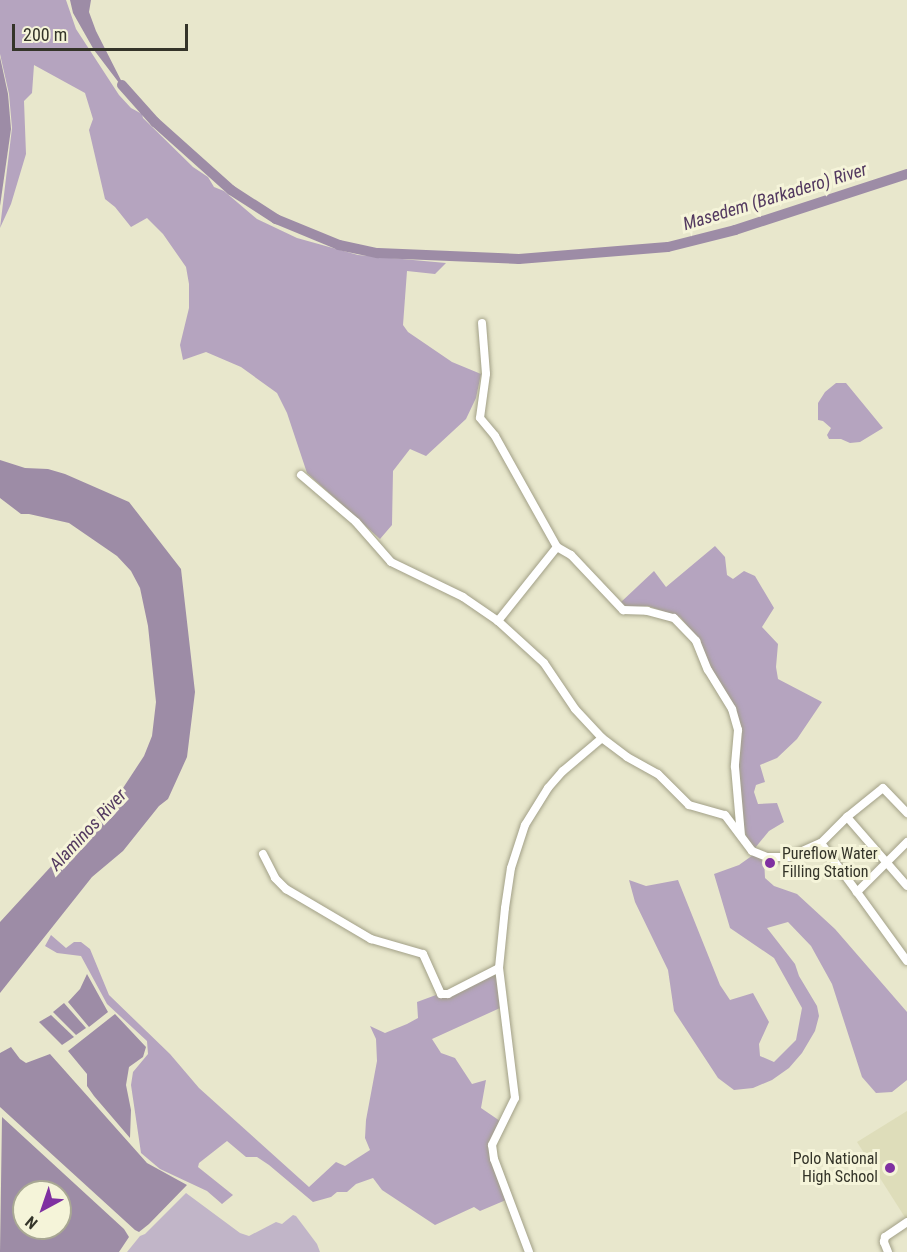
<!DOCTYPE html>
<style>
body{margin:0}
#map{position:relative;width:907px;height:1252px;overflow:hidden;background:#e8e7cc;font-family:"Roboto Condensed",sans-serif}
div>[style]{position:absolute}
.built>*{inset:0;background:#deddba}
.green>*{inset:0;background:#c1b5c8}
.forest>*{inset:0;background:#b5a4bf}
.water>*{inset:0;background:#9d8ca6}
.river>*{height:10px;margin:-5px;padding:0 5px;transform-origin:5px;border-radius:5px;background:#9d8ca6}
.roads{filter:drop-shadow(0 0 2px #a2a087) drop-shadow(0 0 2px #a2a087)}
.minor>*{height:8px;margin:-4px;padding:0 4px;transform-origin:4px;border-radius:4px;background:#fff}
.dots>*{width:16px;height:16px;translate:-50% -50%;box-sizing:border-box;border:3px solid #f5f4d9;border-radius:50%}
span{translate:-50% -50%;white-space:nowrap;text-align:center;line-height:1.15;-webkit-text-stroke:6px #f5f4d9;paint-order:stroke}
.poi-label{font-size:16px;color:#343429}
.left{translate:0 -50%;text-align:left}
.right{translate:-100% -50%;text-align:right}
.water-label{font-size:18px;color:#533960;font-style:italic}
.north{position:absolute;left:12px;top:1180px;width:60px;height:60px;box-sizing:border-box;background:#f5f4d9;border:2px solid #a8a793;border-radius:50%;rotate:220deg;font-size:16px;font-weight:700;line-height:24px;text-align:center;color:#343429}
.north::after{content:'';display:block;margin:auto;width:21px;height:27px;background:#7f30a1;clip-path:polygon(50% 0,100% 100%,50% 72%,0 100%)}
.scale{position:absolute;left:12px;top:24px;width:176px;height:27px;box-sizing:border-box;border:3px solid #343429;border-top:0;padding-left:8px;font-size:18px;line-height:21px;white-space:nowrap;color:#343429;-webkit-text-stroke:4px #f5f4d9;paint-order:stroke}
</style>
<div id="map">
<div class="built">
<i style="clip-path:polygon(907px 1111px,907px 1219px,906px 1219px,857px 1142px)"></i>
</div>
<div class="green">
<i style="clip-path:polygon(186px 1193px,240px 1233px,249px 1236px,276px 1222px,282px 1224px,293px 1215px,296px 1216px,317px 1244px,320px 1252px,127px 1252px,140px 1236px,145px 1234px)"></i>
</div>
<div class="forest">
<i style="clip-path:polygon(0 0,66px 0,76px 29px,119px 95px,131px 108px,142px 114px,143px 118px,193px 167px,208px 177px,214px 187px,224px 191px,257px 219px,297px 238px,358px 255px,446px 263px,435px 274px,407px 271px,403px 325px,408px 332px,452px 362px,481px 374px,476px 398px,466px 419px,426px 456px,410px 449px,393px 471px,392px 525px,380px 539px,307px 473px,287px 413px,277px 393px,241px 367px,206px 352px,183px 360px,180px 345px,189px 308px,189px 284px,186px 267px,163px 234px,147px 218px,131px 227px,115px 207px,105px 199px,89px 130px,93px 119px,85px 93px,34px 65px,32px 93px,24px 101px,26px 154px,11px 204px,0 228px,12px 128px,9px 94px,0 54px)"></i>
<i style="clip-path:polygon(836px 383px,846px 383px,883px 428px,860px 442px,850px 443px,841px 439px,829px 439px,827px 435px,831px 428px,823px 421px,818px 420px,818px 403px,825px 392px)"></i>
<i style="clip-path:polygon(715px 546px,725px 557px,727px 575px,733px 579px,744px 571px,755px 576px,774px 608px,762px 627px,778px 644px,776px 667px,778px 679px,822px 702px,797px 739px,777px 758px,760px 765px,765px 782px,756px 785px,754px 792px,758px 804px,777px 803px,784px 822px,769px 831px,755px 848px,747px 840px,744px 828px,738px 765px,742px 730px,736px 710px,709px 665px,700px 641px,680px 617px,648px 606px,626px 608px,620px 603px,654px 571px,666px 587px)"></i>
<i style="clip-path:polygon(753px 855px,764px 859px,765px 878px,774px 886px,797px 894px,835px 929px,907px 1012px,907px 1080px,892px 1092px,876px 1093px,862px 1077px,832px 984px,811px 946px,788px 922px,767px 928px,795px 964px,799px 976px,817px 1006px,819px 1016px,815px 1031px,802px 1053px,789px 1068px,772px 1080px,753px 1088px,734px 1090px,718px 1078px,674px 1011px,668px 970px,635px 902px,629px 880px,646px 886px,678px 880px,720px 985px,730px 1000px,753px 993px,769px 1022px,759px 1044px,760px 1056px,774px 1062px,796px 1040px,802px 1008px,774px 958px,730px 928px,714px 874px,739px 865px)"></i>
<i style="clip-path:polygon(51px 935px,66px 948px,74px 942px,81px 942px,90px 949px,109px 995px,170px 1054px,199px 1088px,309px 1187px,336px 1162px,345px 1166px,370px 1150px,365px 1138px,366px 1120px,377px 1061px,376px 1039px,370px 1026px,385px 1033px,407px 1024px,418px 1018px,417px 1002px,436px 995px,442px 998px,497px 971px,500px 1008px,432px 1039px,441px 1053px,455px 1058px,472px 1084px,486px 1080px,481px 1108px,500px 1121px,490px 1145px,506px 1200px,480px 1211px,474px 1207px,435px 1225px,382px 1190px,373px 1178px,356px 1184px,347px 1192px,337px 1192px,331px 1197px,313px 1202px,269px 1165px,257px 1157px,246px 1157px,227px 1141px,199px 1163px,198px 1167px,233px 1195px,222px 1204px,207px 1191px,160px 1169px,141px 1153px,131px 1085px,133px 1072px,148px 1054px,147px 1041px,107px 1004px,81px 956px,57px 953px,45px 946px)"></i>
</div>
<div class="water">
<i style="clip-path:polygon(70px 0,91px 0,89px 12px,96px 31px,129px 96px,94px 50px,73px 13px)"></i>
<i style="clip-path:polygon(0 57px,8px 94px,11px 129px,0 206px)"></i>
<i style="clip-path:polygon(0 460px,25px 468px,48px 469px,65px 474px,129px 502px,181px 569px,195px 692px,187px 757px,168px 799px,159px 806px,123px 851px,92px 877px,0 993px,0 922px,123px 788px,144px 756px,152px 736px,156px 702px,148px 626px,140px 588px,131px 571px,117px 556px,69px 523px,29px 514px,21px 514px,0 498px)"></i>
<i style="clip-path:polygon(87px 974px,108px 1012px,89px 1027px,68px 1002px,80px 989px)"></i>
<i style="clip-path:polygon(64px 1003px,86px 1028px,76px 1035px,53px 1012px)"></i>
<i style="clip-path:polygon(115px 1014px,146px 1047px,143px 1057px,129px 1067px,126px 1085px,131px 1110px,130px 1138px,94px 1096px,87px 1086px,87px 1074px,68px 1051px)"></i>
<i style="clip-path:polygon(51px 1015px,74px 1037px,62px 1045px,39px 1022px)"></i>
<i style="clip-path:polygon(11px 1047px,20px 1059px,26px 1063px,50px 1054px,147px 1163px,187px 1185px,149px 1224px,139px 1232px,135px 1230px,0 1107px,0 1053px)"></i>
<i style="clip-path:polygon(evenodd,2px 1117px,124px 1229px,129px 1237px,119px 1252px,0 1252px,2px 1117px,24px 1192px,60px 1192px,60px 1228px,24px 1228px,24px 1192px)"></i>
</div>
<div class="river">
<i style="left:122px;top:85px;width:50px;rotate:48.3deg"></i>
<i style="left:155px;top:122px;width:102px;rotate:41.8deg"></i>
<i style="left:231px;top:190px;width:54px;rotate:32.8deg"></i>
<i style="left:276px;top:219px;width:68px;rotate:22.4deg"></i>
<i style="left:339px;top:245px;width:40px;rotate:12deg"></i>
<i style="left:378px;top:253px;width:141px;rotate:2.4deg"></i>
<i style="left:519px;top:259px;width:149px;rotate:-4.6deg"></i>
<i style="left:668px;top:247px;width:69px;rotate:-14.2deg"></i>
<i style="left:735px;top:230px;width:181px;rotate:-18deg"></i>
</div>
<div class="roads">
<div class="minor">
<i style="left:482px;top:323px;width:51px;rotate:85.5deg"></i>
<i style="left:486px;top:374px;width:44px;rotate:97.8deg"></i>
<i style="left:480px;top:418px;width:23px;rotate:50deg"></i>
<i style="left:495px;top:436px;width:127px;rotate:60.8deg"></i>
<i style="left:557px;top:547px;width:95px;rotate:128.6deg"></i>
<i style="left:301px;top:475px;width:72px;rotate:40.5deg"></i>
<i style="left:356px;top:522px;width:53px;rotate:48.8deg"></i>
<i style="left:391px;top:562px;width:80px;rotate:25.9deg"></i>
<i style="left:463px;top:597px;width:42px;rotate:34.4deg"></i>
<i style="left:498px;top:621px;width:62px;rotate:42.4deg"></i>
<i style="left:544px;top:663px;width:55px;rotate:56deg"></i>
<i style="left:575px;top:709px;width:40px;rotate:47deg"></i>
<i style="left:602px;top:738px;width:31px;rotate:37deg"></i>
<i style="left:627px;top:757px;width:35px;rotate:29deg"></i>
<i style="left:658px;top:774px;width:44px;rotate:45deg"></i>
<i style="left:689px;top:805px;width:37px;rotate:16deg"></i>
<i style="left:725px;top:815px;width:45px;rotate:53.1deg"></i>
<i style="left:752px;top:851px;width:16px;rotate:22deg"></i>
<i style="left:767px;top:857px;width:22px"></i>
<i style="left:789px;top:857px;width:35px;rotate:-24deg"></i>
<i style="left:821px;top:843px;width:37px;rotate:-45deg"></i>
<i style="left:847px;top:817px;width:91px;rotate:49deg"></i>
<i style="left:557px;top:547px;width:16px;rotate:30deg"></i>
<i style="left:571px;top:555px;width:76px;rotate:46.6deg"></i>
<i style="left:623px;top:610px;width:24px;rotate:2deg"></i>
<i style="left:647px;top:611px;width:28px;rotate:15deg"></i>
<i style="left:674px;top:618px;width:32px;rotate:46deg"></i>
<i style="left:696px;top:641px;width:31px;rotate:68deg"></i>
<i style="left:708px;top:670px;width:46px;rotate:58.4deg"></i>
<i style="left:732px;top:709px;width:22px;rotate:74deg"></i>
<i style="left:738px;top:730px;width:37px;rotate:95deg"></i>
<i style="left:735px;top:767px;width:68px;rotate:85deg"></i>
<i style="left:847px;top:817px;width:46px;rotate:-38.9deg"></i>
<i style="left:883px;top:788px;width:35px;rotate:46deg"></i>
<i style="left:907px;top:842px;width:71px;rotate:135deg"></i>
<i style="left:857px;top:892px;width:85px;rotate:54.1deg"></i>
<i style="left:821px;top:843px;width:61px;rotate:53.7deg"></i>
<i style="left:263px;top:854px;width:27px;rotate:63deg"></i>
<i style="left:275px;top:878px;width:16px;rotate:45deg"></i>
<i style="left:286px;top:889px;width:99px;rotate:30.5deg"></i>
<i style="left:371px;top:939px;width:54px;rotate:16.1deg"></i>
<i style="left:423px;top:954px;width:44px;rotate:65.8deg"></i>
<i style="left:441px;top:994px;width:7px"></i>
<i style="left:448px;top:994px;width:57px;rotate:-27deg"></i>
<i style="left:529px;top:1252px;width:99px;rotate:-110.6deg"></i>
<i style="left:494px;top:1159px;width:14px;rotate:-98deg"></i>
<i style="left:492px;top:1145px;width:52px;rotate:-63.9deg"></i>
<i style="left:515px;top:1098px;width:131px;rotate:-97deg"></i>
<i style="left:499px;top:968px;width:60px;rotate:-84.3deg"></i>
<i style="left:505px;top:908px;width:40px;rotate:-81.5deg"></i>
<i style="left:511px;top:868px;width:45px;rotate:-72deg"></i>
<i style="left:525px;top:825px;width:44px;rotate:-58.1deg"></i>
<i style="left:548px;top:788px;width:23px;rotate:-49deg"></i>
<i style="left:563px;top:771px;width:51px;rotate:-40.2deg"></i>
<i style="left:888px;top:1252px;width:11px;rotate:-112deg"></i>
<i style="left:884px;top:1242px;width:5px;rotate:-79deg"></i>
<i style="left:885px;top:1237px;width:27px;rotate:-34deg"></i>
</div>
</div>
<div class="dots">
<i style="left:770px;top:863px;background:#7f30a1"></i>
<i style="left:890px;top:1168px;background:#7f30a1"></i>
</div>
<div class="poi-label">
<span class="left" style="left:782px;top:863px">Pureflow Water<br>Filling Station</span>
<span class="right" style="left:878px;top:1168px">Polo National<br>High School</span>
</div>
<div class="water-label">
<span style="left:775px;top:197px;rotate:-17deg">Masedem (Barkadero) River</span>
<span style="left:88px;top:830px;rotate:-47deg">Alaminos River</span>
</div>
<div class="north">N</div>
<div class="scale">200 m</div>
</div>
